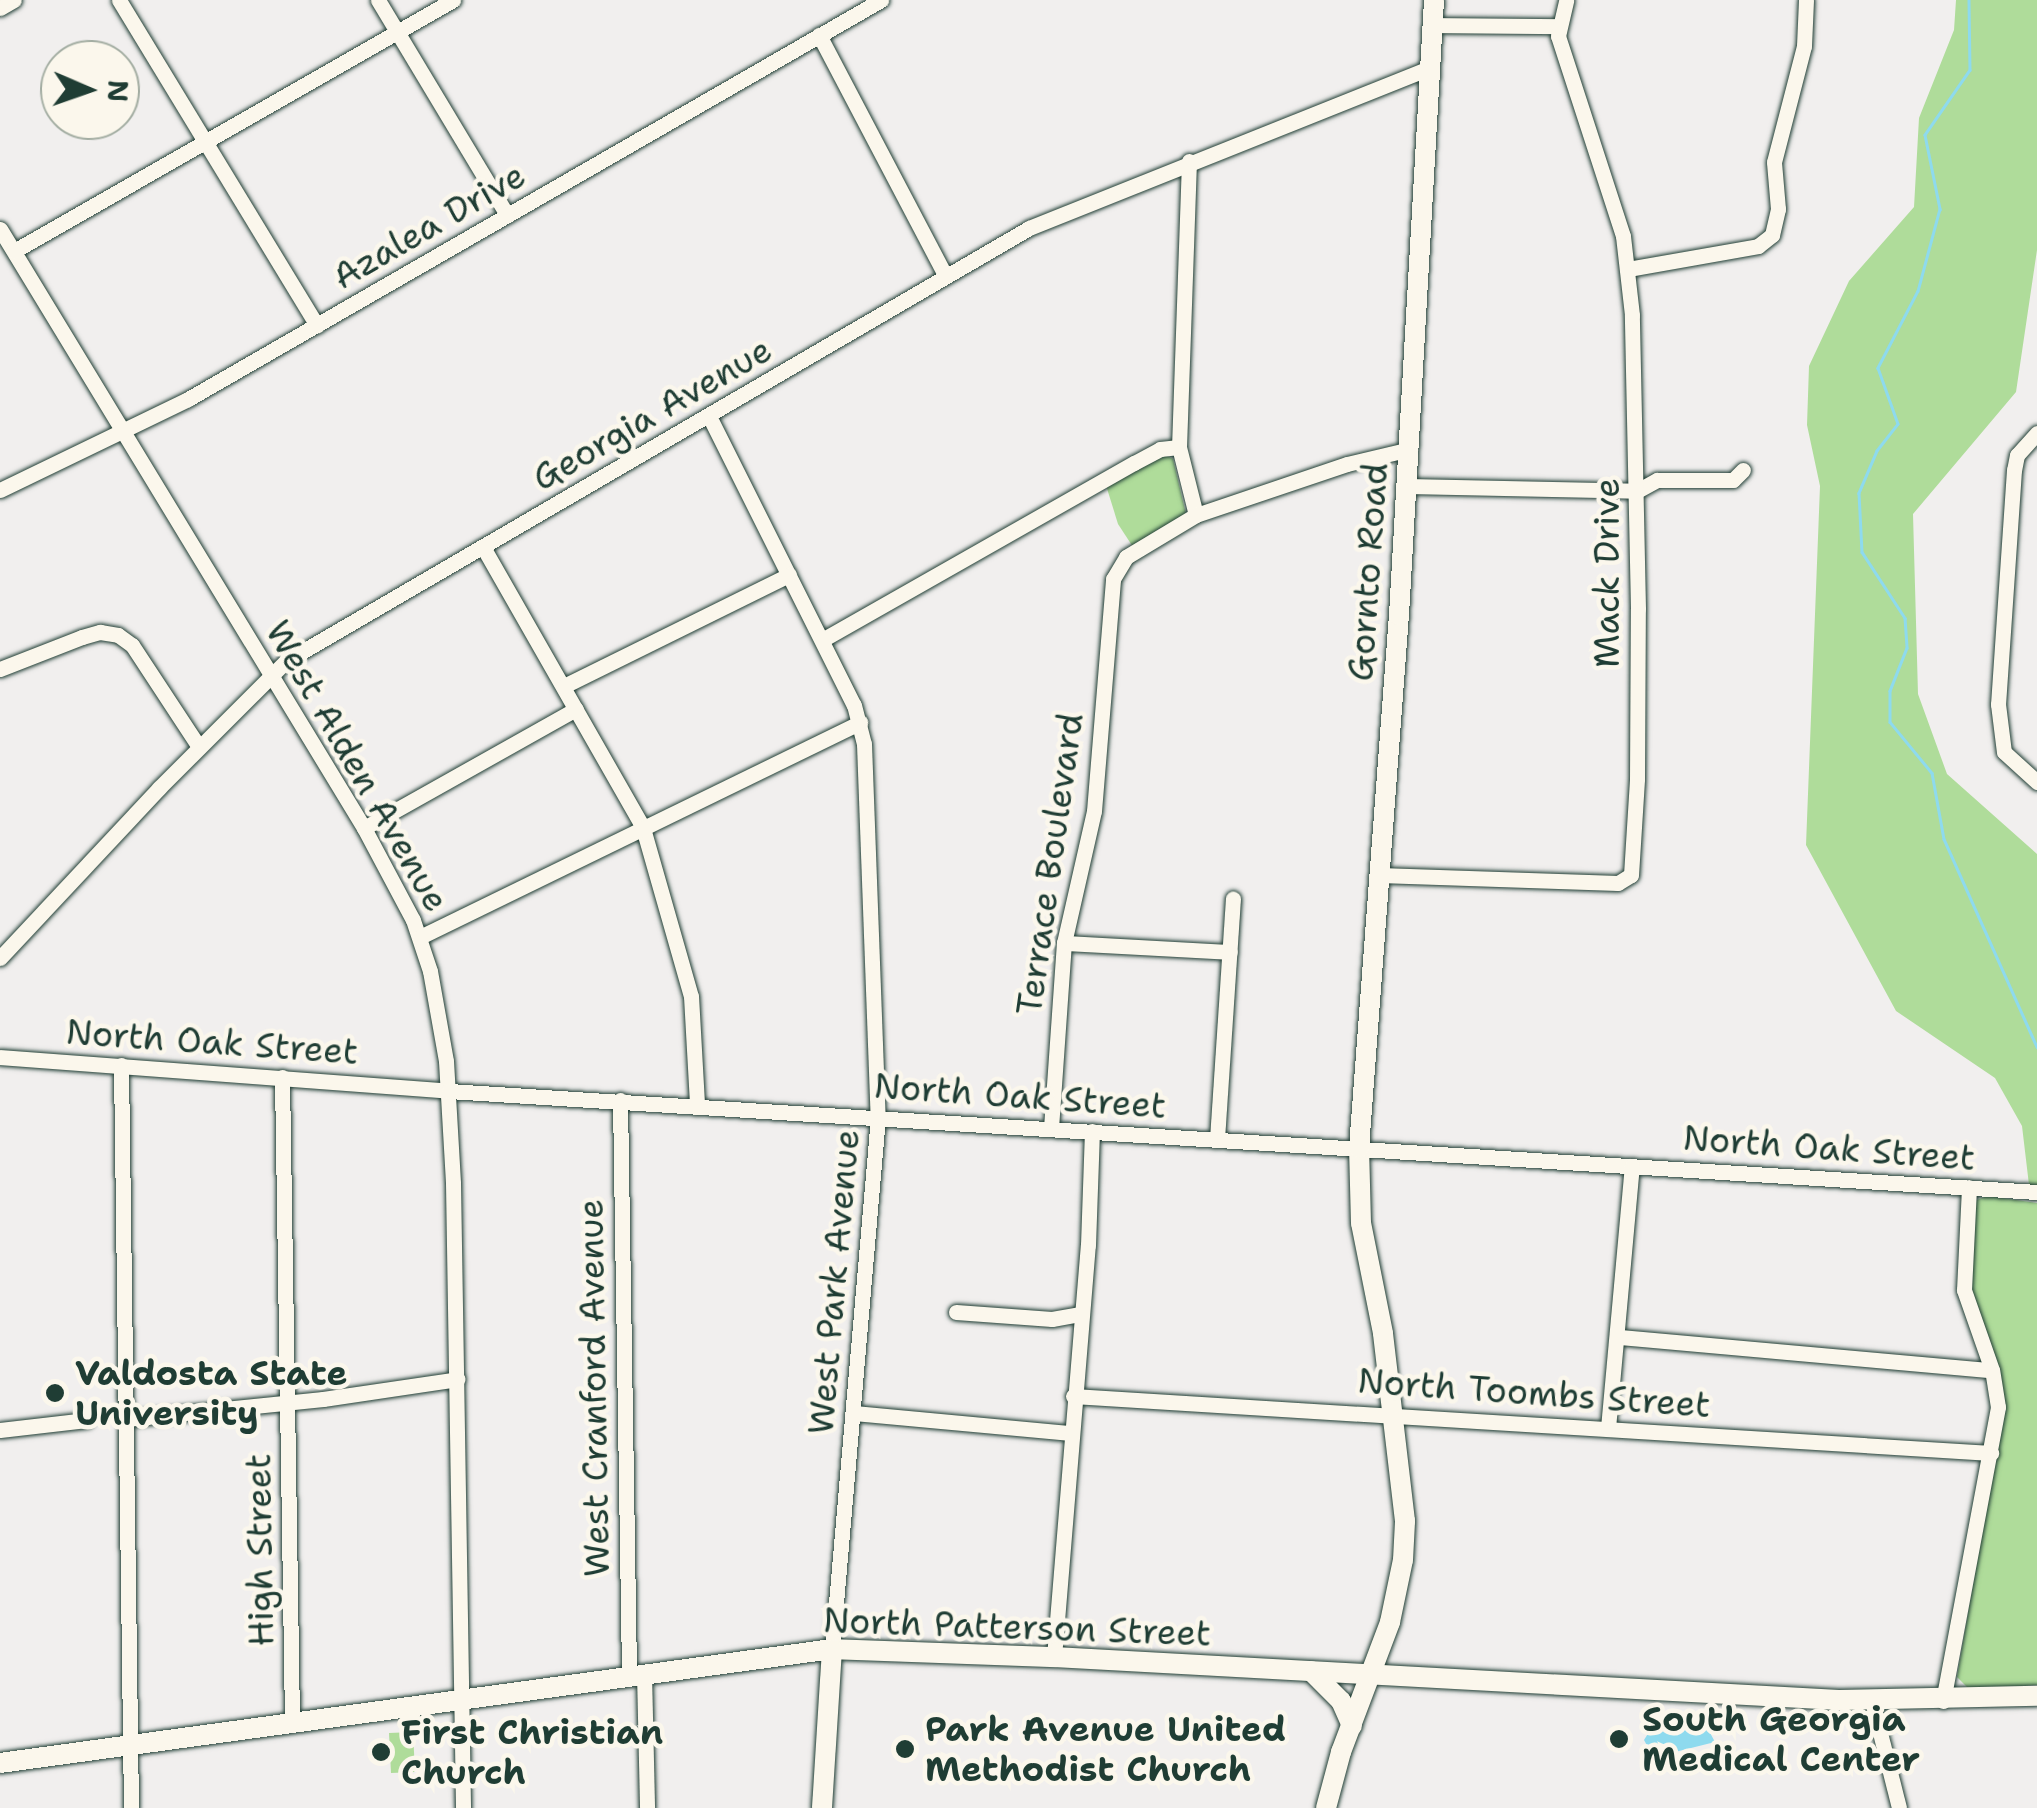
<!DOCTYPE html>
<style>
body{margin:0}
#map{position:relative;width:2037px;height:1808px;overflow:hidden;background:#f1efee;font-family:"Shantell Sans",sans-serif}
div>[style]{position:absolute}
.green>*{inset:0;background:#afdc9a}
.water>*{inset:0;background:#8edaee}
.stream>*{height:2.5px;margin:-1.25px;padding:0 1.25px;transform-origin:1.25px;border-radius:1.25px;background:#8edaee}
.roads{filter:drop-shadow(0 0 2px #1f3d34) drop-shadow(0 0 2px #1f3d34)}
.minor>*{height:15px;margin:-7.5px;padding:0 7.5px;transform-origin:7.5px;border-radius:7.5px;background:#fbf7ec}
.major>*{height:20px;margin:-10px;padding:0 10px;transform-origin:10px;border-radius:10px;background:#fbf7ec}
.dots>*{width:28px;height:28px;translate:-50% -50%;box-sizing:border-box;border:5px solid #fbf7ec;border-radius:50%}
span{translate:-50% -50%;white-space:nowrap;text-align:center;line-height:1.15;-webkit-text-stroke:9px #fbf7ec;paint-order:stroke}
.street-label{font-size:35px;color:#1f3d34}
.poi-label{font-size:35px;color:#1f3d34;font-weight:700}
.left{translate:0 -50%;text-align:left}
.north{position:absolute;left:40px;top:40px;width:100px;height:100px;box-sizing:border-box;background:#fbf7ec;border:2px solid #a3ada2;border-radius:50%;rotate:92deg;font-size:28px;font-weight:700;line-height:40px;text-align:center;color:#1f3d34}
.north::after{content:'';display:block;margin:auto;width:35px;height:45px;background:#1f3d34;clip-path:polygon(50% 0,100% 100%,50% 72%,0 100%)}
</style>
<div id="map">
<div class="green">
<i style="clip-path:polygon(1956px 0,2037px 0,2037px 250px,2016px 392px,1913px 514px,1918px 694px,1947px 774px,2037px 854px,2037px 1186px,2029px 1185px,2022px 1126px,1995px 1078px,1896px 1011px,1806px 845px,1820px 486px,1807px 425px,1809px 366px,1849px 281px,1914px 207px,1919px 118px,1954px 30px)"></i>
<i style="clip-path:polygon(1160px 452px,1173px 459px,1186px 514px,1133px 547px,1118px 524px,1105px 482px)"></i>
<i style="clip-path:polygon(1987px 1196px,2037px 1203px,2037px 1685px,1969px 1689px,1957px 1677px,2000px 1429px,1967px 1295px,1974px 1201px)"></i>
<i style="clip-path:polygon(413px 1732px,415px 1772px,391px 1773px,389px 1733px)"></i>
</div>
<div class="water">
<i style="clip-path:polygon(1654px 1724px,1708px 1729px,1715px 1742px,1671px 1753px,1667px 1770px,1661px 1771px,1644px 1740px)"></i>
</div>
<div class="stream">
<i style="left:1969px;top:0;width:70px;rotate:89.2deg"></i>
<i style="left:1970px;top:70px;width:79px;rotate:124.7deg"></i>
<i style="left:1925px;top:135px;width:76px;rotate:78.5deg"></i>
<i style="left:1940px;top:209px;width:85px;rotate:105deg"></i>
<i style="left:1918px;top:291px;width:87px;rotate:117.5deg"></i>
<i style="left:1878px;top:368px;width:59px;rotate:70.3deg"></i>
<i style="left:1898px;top:424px;width:34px;rotate:128deg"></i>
<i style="left:1877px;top:451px;width:46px;rotate:113.2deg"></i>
<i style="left:1859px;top:493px;width:59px;rotate:87.1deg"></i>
<i style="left:1862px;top:552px;width:79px;rotate:56.9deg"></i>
<i style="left:1905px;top:618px;width:30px;rotate:86deg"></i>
<i style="left:1907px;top:648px;width:46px;rotate:111.6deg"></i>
<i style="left:1890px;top:691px;width:31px;rotate:90deg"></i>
<i style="left:1890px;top:722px;width:66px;rotate:50.5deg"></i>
<i style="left:1932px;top:773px;width:67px;rotate:79.7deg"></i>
<i style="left:1944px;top:839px;width:228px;rotate:65.9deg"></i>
</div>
<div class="roads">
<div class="minor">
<i style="left:119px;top:0;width:381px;rotate:58.7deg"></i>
<i style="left:378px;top:0;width:251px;rotate:59deg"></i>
<i style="left:0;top:8px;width:16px;rotate:-30deg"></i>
<i style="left:1433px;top:25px;width:126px;rotate:0.5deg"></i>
<i style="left:819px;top:35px;width:271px;rotate:62.3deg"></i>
<i style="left:1189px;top:161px;width:286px;rotate:92deg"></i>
<i style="left:1179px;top:447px;width:70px;rotate:76deg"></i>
<i style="left:0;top:229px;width:701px;rotate:58.71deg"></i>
<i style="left:364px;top:828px;width:104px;rotate:62deg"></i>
<i style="left:413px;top:920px;width:54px;rotate:71.6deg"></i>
<i style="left:430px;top:971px;width:91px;rotate:79.9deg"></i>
<i style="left:446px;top:1061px;width:122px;rotate:86.7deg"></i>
<i style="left:453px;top:1183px;width:625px;rotate:89.08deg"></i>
<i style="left:14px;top:251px;width:506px;rotate:-29.76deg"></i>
<i style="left:1628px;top:269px;width:132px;rotate:-10deg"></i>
<i style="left:1758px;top:246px;width:18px;rotate:-38deg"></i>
<i style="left:1772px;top:235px;width:27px;rotate:-77deg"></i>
<i style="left:1778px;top:209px;width:47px;rotate:-94.9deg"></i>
<i style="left:1774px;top:162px;width:120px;rotate:-75.5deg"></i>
<i style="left:1804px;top:46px;width:46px;rotate:-87.5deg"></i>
<i style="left:709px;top:416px;width:323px;rotate:63.4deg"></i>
<i style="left:854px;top:705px;width:40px;rotate:75.6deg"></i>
<i style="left:864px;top:744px;width:373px;rotate:87.9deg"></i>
<i style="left:878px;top:1117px;width:534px;rotate:94.94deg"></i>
<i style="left:2037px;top:433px;width:30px;rotate:132deg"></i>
<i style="left:2017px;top:455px;width:15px;rotate:101deg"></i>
<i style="left:2014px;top:470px;width:235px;rotate:93.9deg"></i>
<i style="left:1998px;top:704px;width:48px;rotate:82.9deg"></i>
<i style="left:2004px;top:752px;width:45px;rotate:42.3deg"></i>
<i style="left:1407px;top:486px;width:230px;rotate:1.2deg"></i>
<i style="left:1637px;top:491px;width:23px;rotate:-29deg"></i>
<i style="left:1657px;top:480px;width:76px"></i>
<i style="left:1733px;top:480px;width:14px;rotate:-45deg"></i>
<i style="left:0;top:490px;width:209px;rotate:-25.8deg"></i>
<i style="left:188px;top:399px;width:800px;rotate:-29.93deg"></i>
<i style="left:483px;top:547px;width:323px;rotate:60.3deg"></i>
<i style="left:643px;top:828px;width:175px;rotate:74.1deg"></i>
<i style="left:691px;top:996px;width:108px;rotate:86.8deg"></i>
<i style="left:822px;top:640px;width:359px;rotate:-29.6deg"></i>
<i style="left:1134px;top:463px;width:30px;rotate:-28deg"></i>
<i style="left:1160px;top:449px;width:19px;rotate:-6deg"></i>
<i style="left:0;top:669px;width:88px;rotate:-21.3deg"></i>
<i style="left:82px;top:637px;width:19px;rotate:-16deg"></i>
<i style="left:100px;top:632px;width:18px;rotate:9deg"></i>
<i style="left:118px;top:635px;width:17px;rotate:36deg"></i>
<i style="left:132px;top:645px;width:122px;rotate:56.7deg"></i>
<i style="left:564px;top:686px;width:251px;rotate:-26.3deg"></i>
<i style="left:364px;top:828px;width:243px;rotate:-29.3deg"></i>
<i style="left:1379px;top:875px;width:239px;rotate:1.9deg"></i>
<i style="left:1618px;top:883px;width:15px;rotate:-32deg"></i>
<i style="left:1631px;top:875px;width:96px;rotate:-86.4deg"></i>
<i style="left:1637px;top:779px;width:170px;rotate:-89.7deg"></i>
<i style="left:1638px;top:609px;width:294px;rotate:-91.2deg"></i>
<i style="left:1632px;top:315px;width:80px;rotate:-96.5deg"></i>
<i style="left:1623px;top:236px;width:210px;rotate:-108deg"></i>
<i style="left:1558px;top:36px;width:37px;rotate:-77deg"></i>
<i style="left:420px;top:937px;width:490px;rotate:-26deg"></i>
<i style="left:1064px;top:943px;width:166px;rotate:3.1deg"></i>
<i style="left:0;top:958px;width:233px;rotate:-46.9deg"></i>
<i style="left:159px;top:788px;width:180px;rotate:-45deg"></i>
<i style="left:286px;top:661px;width:860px;rotate:-30.23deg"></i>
<i style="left:1029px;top:228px;width:433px;rotate:-21.8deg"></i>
<i style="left:0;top:1057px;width:450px;rotate:4.3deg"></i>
<i style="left:449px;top:1091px;width:1591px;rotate:3.64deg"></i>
<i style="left:121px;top:1065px;width:743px;rotate:89.23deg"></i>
<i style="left:282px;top:1077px;width:645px;rotate:89.11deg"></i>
<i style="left:620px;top:1100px;width:575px;rotate:89.1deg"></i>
<i style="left:1051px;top:1128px;width:185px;rotate:-86deg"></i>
<i style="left:1064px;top:943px;width:135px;rotate:-77.2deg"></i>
<i style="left:1094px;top:811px;width:233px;rotate:-85.3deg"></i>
<i style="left:1113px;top:579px;width:26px;rotate:-59deg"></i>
<i style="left:1126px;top:557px;width:82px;rotate:-31deg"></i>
<i style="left:1196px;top:515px;width:159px;rotate:-18.7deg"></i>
<i style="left:1347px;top:464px;width:65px;rotate:-13.4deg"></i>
<i style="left:1217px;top:1139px;width:241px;rotate:-86.2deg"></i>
<i style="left:956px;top:1312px;width:96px;rotate:4.2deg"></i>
<i style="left:1052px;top:1319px;width:29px;rotate:-10deg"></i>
<i style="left:1619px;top:1337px;width:374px;rotate:5.1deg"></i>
<i style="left:1073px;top:1396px;width:920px;rotate:3.55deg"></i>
<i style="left:854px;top:1413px;width:218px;rotate:5.3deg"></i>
<i style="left:126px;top:1419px;width:198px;rotate:-5.8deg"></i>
<i style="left:323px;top:1399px;width:136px;rotate:-8.4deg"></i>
<i style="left:1608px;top:1428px;width:263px;rotate:-84.8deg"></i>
<i style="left:0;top:1430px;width:87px;rotate:-6.6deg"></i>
<i style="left:1054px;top:1657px;width:413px;rotate:-85.3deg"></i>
<i style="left:1088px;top:1245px;width:114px;rotate:-88deg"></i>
<i style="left:644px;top:1673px;width:135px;rotate:88.7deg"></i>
<i style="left:1872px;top:1701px;width:110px;rotate:75.8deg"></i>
<i style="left:1943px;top:1701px;width:299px;rotate:-79.4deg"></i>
<i style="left:1998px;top:1407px;width:37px;rotate:-99deg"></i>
<i style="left:1992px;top:1370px;width:85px;rotate:-109.3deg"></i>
<i style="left:1964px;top:1290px;width:103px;rotate:-87.2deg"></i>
</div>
<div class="major">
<i style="left:1311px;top:1671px;width:42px;rotate:45deg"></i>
<i style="left:1341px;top:1701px;width:27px;rotate:66deg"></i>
<i style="left:0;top:1763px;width:840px;rotate:-7.8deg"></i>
<i style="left:832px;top:1649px;width:222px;rotate:2.1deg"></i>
<i style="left:1054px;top:1657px;width:786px;rotate:3.14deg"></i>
<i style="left:1839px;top:1700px;width:198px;rotate:-1.2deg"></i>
<i style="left:822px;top:1808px;width:159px;rotate:-86.4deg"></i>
<i style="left:1326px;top:1808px;width:58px;rotate:-75deg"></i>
<i style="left:1341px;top:1752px;width:139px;rotate:-69.3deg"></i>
<i style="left:1390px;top:1622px;width:63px;rotate:-78.2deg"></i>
<i style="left:1403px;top:1560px;width:39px;rotate:-87deg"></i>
<i style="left:1405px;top:1521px;width:189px;rotate:-96.7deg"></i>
<i style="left:1383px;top:1333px;width:112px;rotate:-101.3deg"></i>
<i style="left:1361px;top:1223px;width:75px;rotate:-91.5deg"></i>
<i style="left:1359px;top:1148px;width:534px;rotate:-85.71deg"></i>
<i style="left:1399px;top:615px;width:616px;rotate:-86.74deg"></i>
</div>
</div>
<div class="dots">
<i style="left:55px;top:1393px;background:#1f3d34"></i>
<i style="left:1619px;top:1739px;background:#1f3d34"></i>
<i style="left:905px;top:1749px;background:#1f3d34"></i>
<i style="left:381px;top:1752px;background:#1f3d34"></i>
</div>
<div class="street-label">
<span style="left:429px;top:226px;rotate:-30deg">Azalea Drive</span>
<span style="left:652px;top:414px;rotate:-30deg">Georgia Avenue</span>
<span style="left:1368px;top:572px;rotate:-86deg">Gornto Road</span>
<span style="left:1607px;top:573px;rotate:-90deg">Mack Drive</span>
<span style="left:357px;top:766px;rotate:60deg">West Alden Avenue</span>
<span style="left:1050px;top:864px;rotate:-82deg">Terrace Boulevard</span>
<span style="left:212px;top:1042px;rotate:4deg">North Oak Street</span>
<span style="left:1020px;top:1096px;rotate:4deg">North Oak Street</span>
<span style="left:1829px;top:1148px;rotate:4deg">North Oak Street</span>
<span style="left:834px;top:1282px;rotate:-85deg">West Park Avenue</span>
<span style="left:594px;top:1388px;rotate:-91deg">West Cranford Avenue</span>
<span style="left:1534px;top:1393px;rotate:4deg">North Toombs Street</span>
<span style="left:260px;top:1550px;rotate:-91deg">High Street</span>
<span style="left:1017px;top:1627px;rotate:2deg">North Patterson Street</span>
</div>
<div class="poi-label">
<span class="left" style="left:75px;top:1393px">Valdosta State<br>University</span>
<span class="left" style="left:1642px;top:1739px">South Georgia<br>Medical Center</span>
<span class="left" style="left:925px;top:1749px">Park Avenue United<br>Methodist Church</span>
<span class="left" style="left:401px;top:1752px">First Christian<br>Church</span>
</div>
<div class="north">N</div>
</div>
